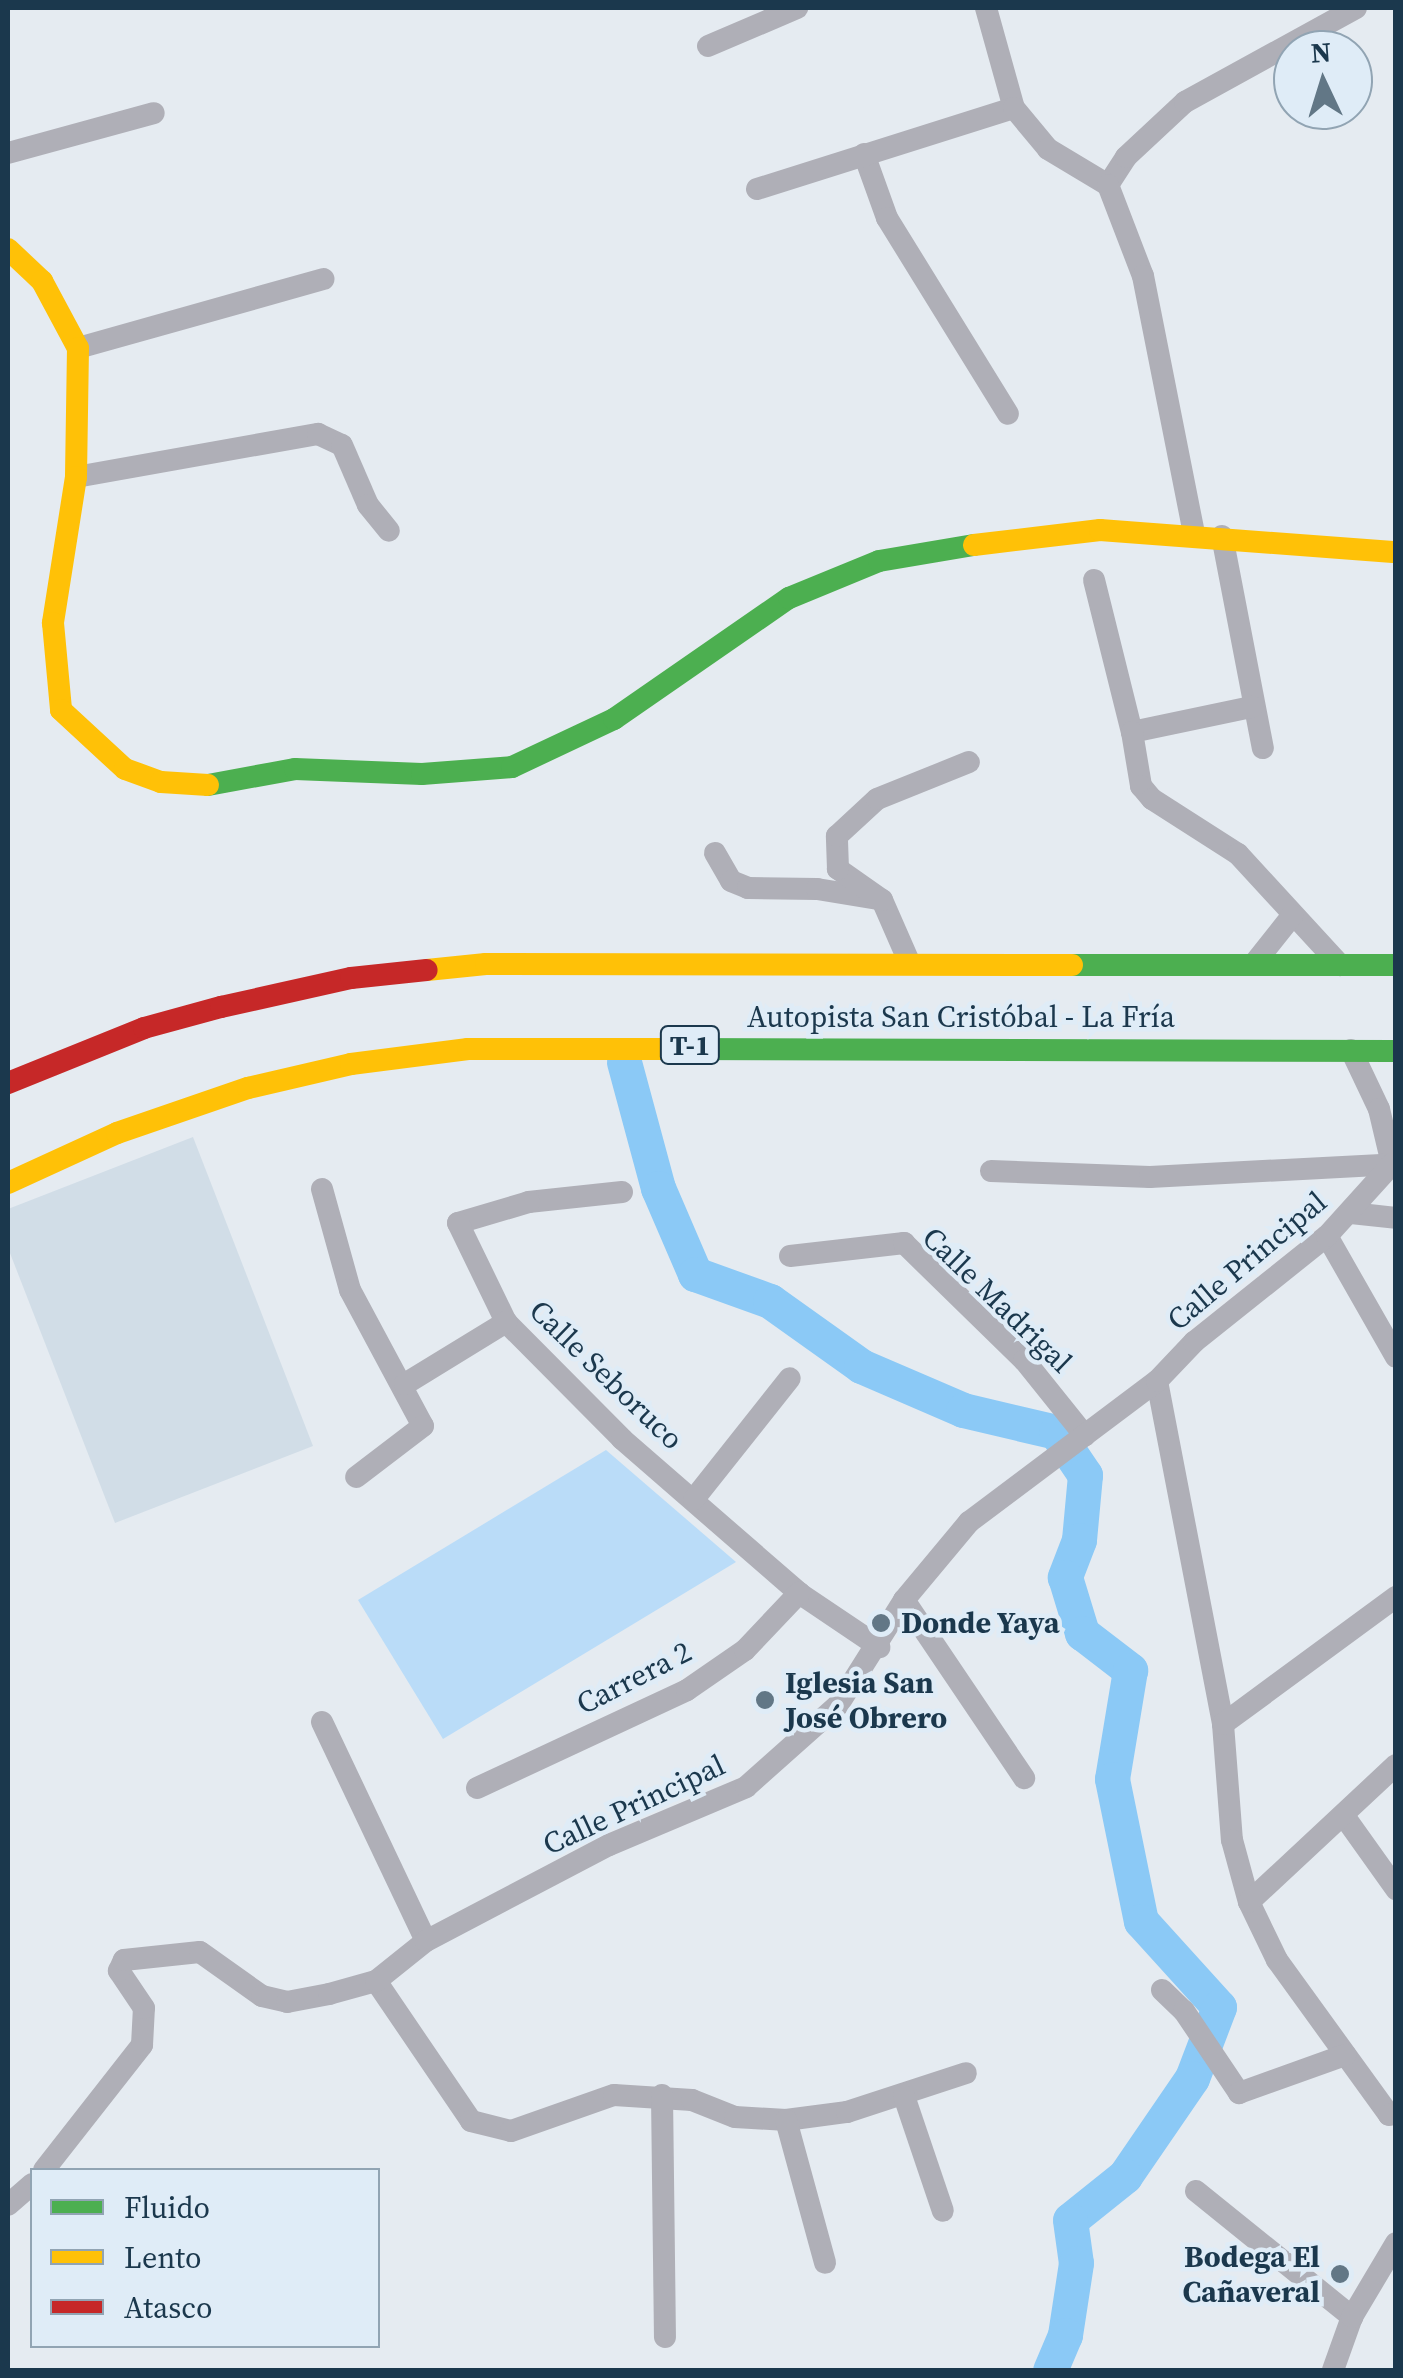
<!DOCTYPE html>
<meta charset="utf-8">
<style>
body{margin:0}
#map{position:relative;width:1403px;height:2378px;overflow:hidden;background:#e5ebf1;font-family:"Source Serif 4",serif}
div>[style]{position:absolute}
.built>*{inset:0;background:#d1dde7}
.green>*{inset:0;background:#badcf8}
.river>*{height:35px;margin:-17.5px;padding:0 17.5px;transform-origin:17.5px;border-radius:17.5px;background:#8bc9f6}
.street>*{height:22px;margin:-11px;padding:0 11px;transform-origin:11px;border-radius:11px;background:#afafb7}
.fast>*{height:22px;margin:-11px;padding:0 11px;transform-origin:11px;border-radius:11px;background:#4caf50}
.slow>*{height:22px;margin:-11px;padding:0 11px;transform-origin:11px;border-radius:11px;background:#ffc107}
.jam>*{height:22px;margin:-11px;padding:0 11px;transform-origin:11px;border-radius:11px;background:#c62828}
.dots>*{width:28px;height:28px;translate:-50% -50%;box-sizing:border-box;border:5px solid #dfecf7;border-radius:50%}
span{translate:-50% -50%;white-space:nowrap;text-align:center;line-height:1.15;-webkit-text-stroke:9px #dfecf7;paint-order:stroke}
.shield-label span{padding:2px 8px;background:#dfecf7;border:2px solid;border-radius:8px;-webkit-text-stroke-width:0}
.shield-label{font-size:28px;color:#1b384d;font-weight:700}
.street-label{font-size:30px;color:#1b384d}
.poi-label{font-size:30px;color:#1b384d;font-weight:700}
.left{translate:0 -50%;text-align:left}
.right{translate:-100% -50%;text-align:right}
.frame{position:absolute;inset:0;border:10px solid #1b384d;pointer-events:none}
.legend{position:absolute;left:30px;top:2168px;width:350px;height:180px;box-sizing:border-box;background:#dfecf7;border:2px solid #91a4b3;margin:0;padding:12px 18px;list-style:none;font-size:30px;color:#1b384d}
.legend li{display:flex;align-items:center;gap:20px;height:50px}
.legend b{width:50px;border:2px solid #91a4b3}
.north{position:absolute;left:1273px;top:30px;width:100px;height:100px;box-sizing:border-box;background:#dfecf7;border:2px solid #91a4b3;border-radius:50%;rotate:356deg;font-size:28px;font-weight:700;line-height:40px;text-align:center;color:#1b384d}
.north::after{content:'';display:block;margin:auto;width:35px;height:45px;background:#627786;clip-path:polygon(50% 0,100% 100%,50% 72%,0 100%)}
</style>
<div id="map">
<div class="built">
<i style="clip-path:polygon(193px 1137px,313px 1446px,115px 1523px,8px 1248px,8px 1209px)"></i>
</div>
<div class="green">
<i style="clip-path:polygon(606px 1450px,736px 1562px,443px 1739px,358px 1600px)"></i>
</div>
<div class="river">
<i style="left:624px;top:1062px;width:131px;rotate:74.9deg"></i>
<i style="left:658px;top:1188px;width:94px;rotate:66.7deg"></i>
<i style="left:695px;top:1274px;width:80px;rotate:19.8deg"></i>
<i style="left:770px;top:1301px;width:112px;rotate:35.5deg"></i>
<i style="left:861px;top:1366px;width:111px;rotate:23.3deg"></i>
<i style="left:963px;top:1410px;width:96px;rotate:13.3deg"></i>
<i style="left:1056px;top:1432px;width:52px;rotate:56deg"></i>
<i style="left:1085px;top:1475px;width:65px;rotate:95.3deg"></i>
<i style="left:1079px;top:1540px;width:40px;rotate:111deg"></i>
<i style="left:1065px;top:1577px;width:59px;rotate:73.1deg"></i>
<i style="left:1082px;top:1633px;width:61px;rotate:37.6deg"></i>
<i style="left:1130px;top:1670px;width:110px;rotate:99.4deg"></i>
<i style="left:1112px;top:1779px;width:145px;rotate:78.5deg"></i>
<i style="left:1141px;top:1921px;width:116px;rotate:47.8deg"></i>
<i style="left:1219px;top:2007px;width:76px;rotate:110.8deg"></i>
<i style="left:1192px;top:2078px;width:119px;rotate:124.4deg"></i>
<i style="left:1125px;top:2176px;width:70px;rotate:141.3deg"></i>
<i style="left:1070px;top:2220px;width:43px;rotate:82.1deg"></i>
<i style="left:1076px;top:2263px;width:73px;rotate:98.7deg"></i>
<i style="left:1065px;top:2335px;width:38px;rotate:113deg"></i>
</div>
<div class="street">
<i style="left:986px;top:8px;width:104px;rotate:74.4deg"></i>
<i style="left:708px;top:46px;width:97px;rotate:-23.1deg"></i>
<i style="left:8px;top:153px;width:151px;rotate:-15.3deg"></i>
<i style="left:864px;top:154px;width:68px;rotate:70.2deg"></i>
<i style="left:887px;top:218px;width:230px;rotate:58.3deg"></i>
<i style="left:1108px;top:185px;width:33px;rotate:-57deg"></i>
<i style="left:1126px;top:157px;width:81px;rotate:-43deg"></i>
<i style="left:1185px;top:102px;width:195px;rotate:-28.8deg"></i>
<i style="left:757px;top:189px;width:269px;rotate:-17.5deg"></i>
<i style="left:1014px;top:108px;width:53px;rotate:50.3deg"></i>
<i style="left:1048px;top:149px;width:70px;rotate:31deg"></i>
<i style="left:1108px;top:185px;width:97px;rotate:69deg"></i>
<i style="left:1143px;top:276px;width:262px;rotate:78.8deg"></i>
<i style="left:78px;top:348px;width:255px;rotate:-15.7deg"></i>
<i style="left:76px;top:477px;width:246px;rotate:-10.1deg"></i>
<i style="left:318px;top:434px;width:26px;rotate:25deg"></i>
<i style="left:342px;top:445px;width:65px;rotate:66.6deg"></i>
<i style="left:368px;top:505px;width:33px;rotate:51deg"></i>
<i style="left:1222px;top:536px;width:216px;rotate:79.1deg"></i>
<i style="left:1094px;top:580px;width:157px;rotate:76deg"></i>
<i style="left:1132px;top:732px;width:123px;rotate:-11.8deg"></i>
<i style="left:1132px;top:732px;width:55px;rotate:80.5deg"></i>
<i style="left:1141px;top:786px;width:17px;rotate:50deg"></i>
<i style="left:1152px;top:799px;width:102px;rotate:32.6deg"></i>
<i style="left:1238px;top:854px;width:151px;rotate:47.4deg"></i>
<i style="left:715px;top:853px;width:32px;rotate:60deg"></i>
<i style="left:731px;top:881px;width:18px;rotate:22deg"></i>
<i style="left:748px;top:888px;width:69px;rotate:0.8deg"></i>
<i style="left:817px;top:889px;width:63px;rotate:9.2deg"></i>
<i style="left:910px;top:964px;width:70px;rotate:-113.6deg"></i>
<i style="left:882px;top:900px;width:54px;rotate:-144.8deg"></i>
<i style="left:838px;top:869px;width:33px;rotate:-92deg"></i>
<i style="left:837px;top:836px;width:54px;rotate:-42.8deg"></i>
<i style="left:877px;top:799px;width:99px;rotate:-21.9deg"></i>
<i style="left:1253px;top:965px;width:63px;rotate:-51.5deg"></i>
<i style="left:1351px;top:1050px;width:65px;rotate:64.6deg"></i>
<i style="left:1379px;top:1109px;width:57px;rotate:76.7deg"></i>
<i style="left:991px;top:1171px;width:159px;rotate:2.2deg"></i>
<i style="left:1150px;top:1177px;width:246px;rotate:-3deg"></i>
<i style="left:322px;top:1189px;width:105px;rotate:74.5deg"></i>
<i style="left:350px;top:1290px;width:154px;rotate:61.8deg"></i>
<i style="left:423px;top:1426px;width:84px;rotate:142.7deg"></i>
<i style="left:622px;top:1192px;width:94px;rotate:173.9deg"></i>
<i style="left:529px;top:1202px;width:74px;rotate:163.5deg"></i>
<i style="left:458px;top:1223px;width:110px;rotate:64.1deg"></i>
<i style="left:506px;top:1322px;width:165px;rotate:45.2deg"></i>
<i style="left:622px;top:1439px;width:235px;rotate:41deg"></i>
<i style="left:799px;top:1593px;width:97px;rotate:34deg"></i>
<i style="left:1351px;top:1213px;width:45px;rotate:6.3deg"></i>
<i style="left:1327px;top:1236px;width:139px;rotate:60.3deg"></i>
<i style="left:790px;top:1256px;width:115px;rotate:-6.5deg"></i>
<i style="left:904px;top:1243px;width:168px;rotate:44.3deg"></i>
<i style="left:1024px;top:1360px;width:97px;rotate:51.2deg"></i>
<i style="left:1157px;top:1381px;width:349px;rotate:79.1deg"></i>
<i style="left:1223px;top:1724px;width:116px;rotate:85.6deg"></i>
<i style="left:1232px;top:1840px;width:64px;rotate:74.7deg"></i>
<i style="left:1249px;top:1902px;width:64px;rotate:64.2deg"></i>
<i style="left:1277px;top:1960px;width:191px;rotate:54.1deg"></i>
<i style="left:1389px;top:2115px;width:7px;rotate:-16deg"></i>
<i style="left:405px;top:1384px;width:119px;rotate:-31.5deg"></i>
<i style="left:694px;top:1499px;width:154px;rotate:-51.6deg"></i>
<i style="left:904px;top:1600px;width:215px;rotate:56deg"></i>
<i style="left:322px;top:1722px;width:242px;rotate:64.6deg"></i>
<i style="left:1223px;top:1724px;width:215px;rotate:-36.3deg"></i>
<i style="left:477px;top:1788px;width:232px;rotate:-25deg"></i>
<i style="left:687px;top:1690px;width:70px;rotate:-34.6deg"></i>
<i style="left:745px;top:1650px;width:79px;rotate:-46.5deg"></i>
<i style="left:1344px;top:1816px;width:90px;rotate:54.5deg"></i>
<i style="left:1249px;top:1902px;width:201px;rotate:-43deg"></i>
<i style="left:376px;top:1981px;width:169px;rotate:55.8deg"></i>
<i style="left:471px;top:2121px;width:41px;rotate:14deg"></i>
<i style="left:511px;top:2131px;width:109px;rotate:-19.3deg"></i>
<i style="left:614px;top:2095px;width:78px;rotate:3.7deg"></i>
<i style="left:692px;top:2100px;width:46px;rotate:21.6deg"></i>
<i style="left:735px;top:2117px;width:51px;rotate:3.4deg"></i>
<i style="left:786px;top:2120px;width:62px;rotate:-7.5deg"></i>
<i style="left:847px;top:2112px;width:125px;rotate:-18.1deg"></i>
<i style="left:1162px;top:1990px;width:30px;rotate:44deg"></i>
<i style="left:1184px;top:2011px;width:99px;rotate:56.1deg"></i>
<i style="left:1239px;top:2093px;width:113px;rotate:-19.7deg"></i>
<i style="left:662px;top:2095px;width:242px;rotate:89.3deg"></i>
<i style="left:904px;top:2096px;width:121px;rotate:71.3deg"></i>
<i style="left:786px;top:2120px;width:148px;rotate:74.7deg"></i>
<i style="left:44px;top:2170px;width:159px;rotate:-51.9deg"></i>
<i style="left:142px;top:2045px;width:37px;rotate:-87deg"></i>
<i style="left:144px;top:2008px;width:45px;rotate:-124deg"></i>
<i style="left:119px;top:1971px;width:12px;rotate:-66deg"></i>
<i style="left:124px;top:1960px;width:76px;rotate:-6deg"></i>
<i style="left:200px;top:1952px;width:76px;rotate:35.4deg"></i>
<i style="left:262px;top:1996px;width:26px;rotate:13deg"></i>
<i style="left:287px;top:2002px;width:43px;rotate:-10.8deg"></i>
<i style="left:329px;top:1994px;width:49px;rotate:-15.5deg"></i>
<i style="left:376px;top:1981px;width:64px;rotate:-38.7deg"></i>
<i style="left:426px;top:1941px;width:207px;rotate:-27.7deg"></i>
<i style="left:609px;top:1845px;width:149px;rotate:-22.9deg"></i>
<i style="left:746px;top:1787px;width:123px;rotate:-41.7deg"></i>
<i style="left:838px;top:1705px;width:124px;rotate:-57.8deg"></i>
<i style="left:904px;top:1600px;width:102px;rotate:-50.2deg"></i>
<i style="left:969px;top:1522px;width:235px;rotate:-36.9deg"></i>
<i style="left:1157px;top:1381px;width:54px;rotate:-46.5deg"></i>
<i style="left:1194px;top:1342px;width:170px;rotate:-38.6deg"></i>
<i style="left:1327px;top:1236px;width:97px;rotate:-47.9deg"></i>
<i style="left:1196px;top:2191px;width:201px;rotate:38.9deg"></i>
<i style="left:8px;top:2205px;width:32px;rotate:-41deg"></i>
<i style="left:1333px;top:2370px;width:56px;rotate:-70.3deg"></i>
<i style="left:1352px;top:2317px;width:86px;rotate:-59.3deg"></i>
</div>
<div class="fast">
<i style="left:208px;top:785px;width:88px;rotate:-10.4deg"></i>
<i style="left:295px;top:769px;width:127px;rotate:2.3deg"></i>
<i style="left:422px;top:774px;width:90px;rotate:-4.4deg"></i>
<i style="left:512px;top:767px;width:113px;rotate:-25.2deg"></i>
<i style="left:614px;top:719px;width:213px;rotate:-34.7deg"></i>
<i style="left:789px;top:598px;width:97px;rotate:-22.3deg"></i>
<i style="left:879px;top:561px;width:96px;rotate:-9.6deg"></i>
<i style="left:1072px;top:965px;width:324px"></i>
<i style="left:673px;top:1049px;width:723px;rotate:0.16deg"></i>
</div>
<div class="slow">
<i style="left:8px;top:249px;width:47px;rotate:43.3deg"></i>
<i style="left:42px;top:281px;width:76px;rotate:61.8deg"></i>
<i style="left:78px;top:348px;width:129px;rotate:90.9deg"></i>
<i style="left:76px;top:477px;width:148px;rotate:99deg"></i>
<i style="left:53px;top:623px;width:87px;rotate:84.7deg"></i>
<i style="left:61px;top:710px;width:87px;rotate:42.7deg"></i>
<i style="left:125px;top:769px;width:38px;rotate:20deg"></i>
<i style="left:161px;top:782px;width:47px;rotate:3.7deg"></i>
<i style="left:974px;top:545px;width:127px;rotate:-6.8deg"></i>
<i style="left:1100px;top:530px;width:297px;rotate:4.3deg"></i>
<i style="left:427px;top:970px;width:59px;rotate:-5.8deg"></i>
<i style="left:486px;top:964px;width:586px;rotate:0.1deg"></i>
<i style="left:8px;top:1183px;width:120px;rotate:-24.6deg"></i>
<i style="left:117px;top:1133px;width:139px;rotate:-19deg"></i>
<i style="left:248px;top:1088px;width:106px;rotate:-13.1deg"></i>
<i style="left:351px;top:1064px;width:118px;rotate:-7.3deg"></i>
<i style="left:468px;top:1049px;width:205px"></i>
</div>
<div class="jam">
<i style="left:8px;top:1083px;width:147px;rotate:-22deg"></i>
<i style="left:144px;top:1028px;width:80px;rotate:-15.3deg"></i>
<i style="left:221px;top:1007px;width:133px;rotate:-12.6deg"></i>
<i style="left:351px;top:978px;width:76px;rotate:-6deg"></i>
</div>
<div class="dots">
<i style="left:881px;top:1623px;background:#627786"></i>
<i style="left:765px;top:1700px;background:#627786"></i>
<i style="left:1340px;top:2274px;background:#627786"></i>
</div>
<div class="shield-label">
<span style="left:690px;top:1045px">T-1</span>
</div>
<div class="street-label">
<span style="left:961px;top:1017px">Autopista San Cristóbal - La Fría</span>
<span style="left:1247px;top:1261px;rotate:-40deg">Calle Principal</span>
<span style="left:997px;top:1300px;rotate:44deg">Calle Madrigal</span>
<span style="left:606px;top:1375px;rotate:44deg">Calle Seboruco</span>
<span style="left:634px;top:1678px;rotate:-27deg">Carrera 2</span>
<span style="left:634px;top:1805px;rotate:-25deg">Calle Principal</span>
</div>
<div class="poi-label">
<span class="left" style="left:901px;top:1623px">Donde Yaya</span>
<span class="left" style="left:785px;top:1700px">Iglesia San<br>José Obrero</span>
<span class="right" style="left:1320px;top:2274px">Bodega El<br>Cañaveral</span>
</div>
<div class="frame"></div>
<ul class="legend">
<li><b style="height:12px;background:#4caf50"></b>Fluido</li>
<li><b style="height:12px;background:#ffc107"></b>Lento</li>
<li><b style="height:12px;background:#c62828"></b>Atasco</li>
</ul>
<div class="north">N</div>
</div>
